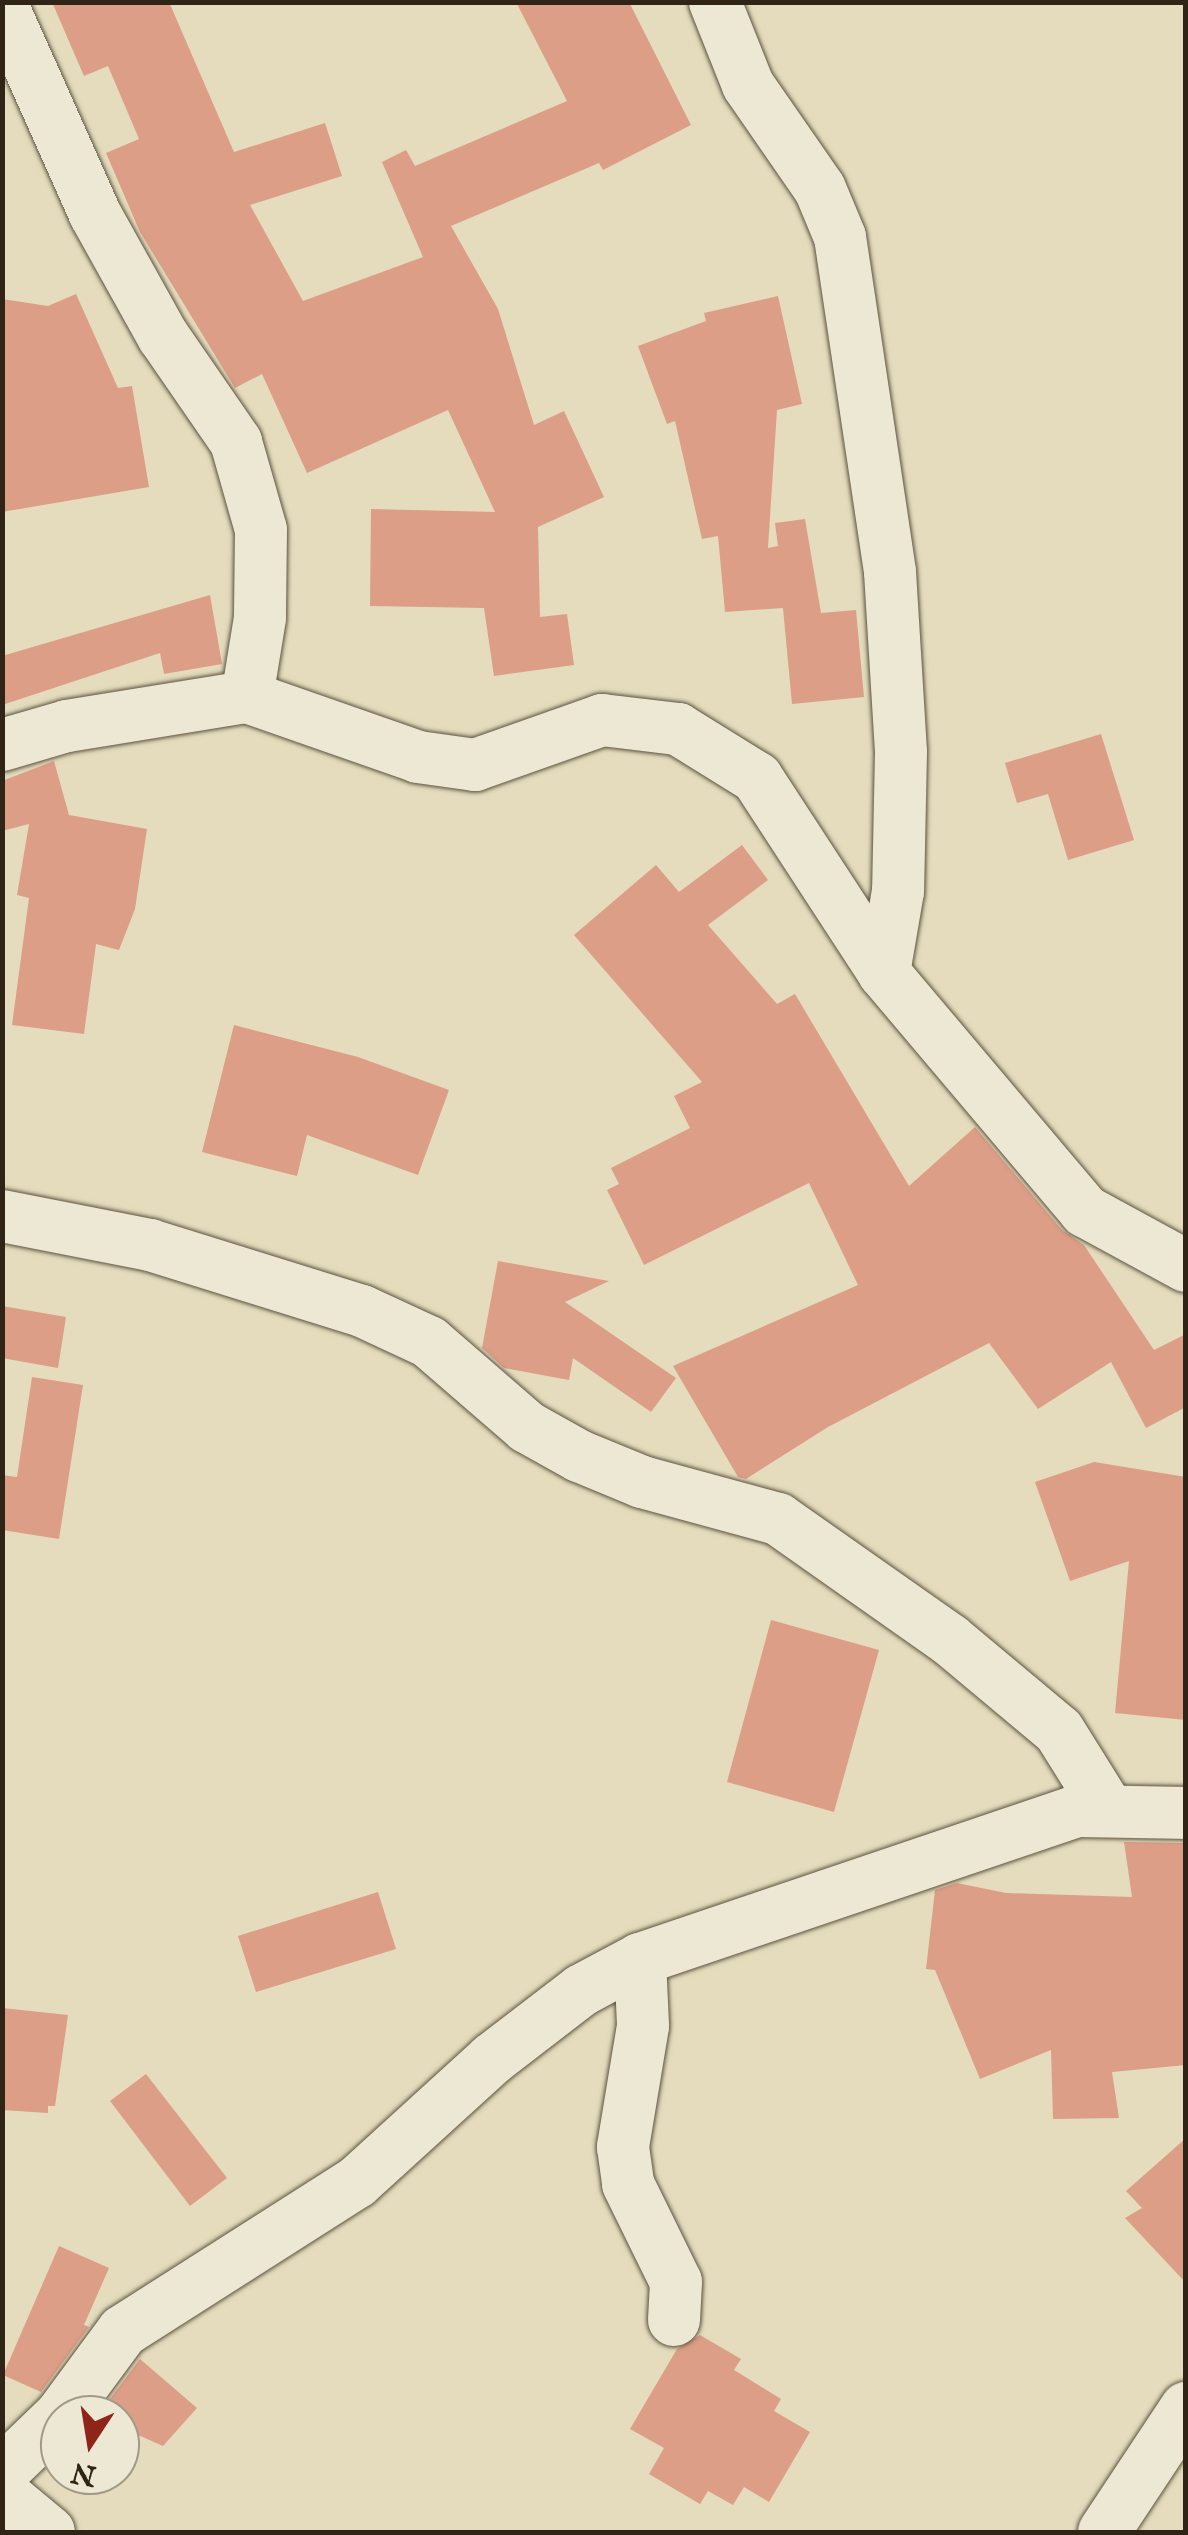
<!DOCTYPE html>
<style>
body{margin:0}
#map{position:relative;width:1188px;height:2535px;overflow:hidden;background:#e4dcbd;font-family:"IM FELL English",serif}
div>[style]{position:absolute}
.building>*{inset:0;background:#dc9e87}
.roads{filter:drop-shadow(0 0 2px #5c523f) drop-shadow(0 0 2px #5c523f)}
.minor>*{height:52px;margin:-26px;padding:0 26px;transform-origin:26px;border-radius:26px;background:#ede8d4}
span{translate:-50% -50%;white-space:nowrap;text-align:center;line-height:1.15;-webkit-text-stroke:8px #ede8d4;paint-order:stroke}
.frame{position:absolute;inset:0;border:5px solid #2f2415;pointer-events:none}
.north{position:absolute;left:40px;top:2395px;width:100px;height:100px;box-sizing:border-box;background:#ede8d4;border:2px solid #a19a88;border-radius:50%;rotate:192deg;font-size:28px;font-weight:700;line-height:40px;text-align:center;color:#2f2415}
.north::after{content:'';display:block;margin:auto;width:35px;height:45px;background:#8f2418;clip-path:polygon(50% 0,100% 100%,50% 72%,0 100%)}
</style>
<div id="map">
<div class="building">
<i style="clip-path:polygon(52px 2px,169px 2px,234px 152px,325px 123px,342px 176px,250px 205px,303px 301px,423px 257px,382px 162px,406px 150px,415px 166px,567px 101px,516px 2px,629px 2px,691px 125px,603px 170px,599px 163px,451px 226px,498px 309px,534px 425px,564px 411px,604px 497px,538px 527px,540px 617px,567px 614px,574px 665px,494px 676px,484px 608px,370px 606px,371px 509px,495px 512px,448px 410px,307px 473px,262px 374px,235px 388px,140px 232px,106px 153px,139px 139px,108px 66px,84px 76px)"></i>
<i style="clip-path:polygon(76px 294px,118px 388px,132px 386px,149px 487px,2px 512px,2px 299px,48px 306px)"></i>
<i style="clip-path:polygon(778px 296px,802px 404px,777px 410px,768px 548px,778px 546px,775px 523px,805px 519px,821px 613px,856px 610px,864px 697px,792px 704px,783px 608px,725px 612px,718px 536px,702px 539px,675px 421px,667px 424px,638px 346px,706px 321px,704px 313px)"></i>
<i style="clip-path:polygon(210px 595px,222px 664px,164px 674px,160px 653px,2px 705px,2px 656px)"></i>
<i style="clip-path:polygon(1101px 734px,1134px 840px,1068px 860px,1048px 794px,1017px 803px,1005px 763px)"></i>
<i style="clip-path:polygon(54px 761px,69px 815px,147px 829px,135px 909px,119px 950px,96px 944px,84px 1034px,12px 1025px,29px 898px,17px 895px,29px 824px,2px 831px,2px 781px)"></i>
<i style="clip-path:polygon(742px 845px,768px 880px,708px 925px,777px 1004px,795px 994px,909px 1186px,975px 1127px,1062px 1230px,1084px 1245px,1154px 1350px,1186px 1334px,1186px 1407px,1146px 1428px,1111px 1362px,1038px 1409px,989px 1343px,828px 1427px,746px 1479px,738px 1477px,673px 1366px,858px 1285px,809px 1183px,644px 1265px,607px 1190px,619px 1184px,611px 1168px,690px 1128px,674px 1096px,702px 1082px,574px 935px,656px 865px,679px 892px)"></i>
<i style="clip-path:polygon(234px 1025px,358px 1057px,449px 1090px,418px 1175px,307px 1135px,297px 1176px,202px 1152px)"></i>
<i style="clip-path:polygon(498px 1261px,609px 1281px,565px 1302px,676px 1378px,651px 1412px,573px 1358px,569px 1380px,504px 1368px,482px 1348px)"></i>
<i style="clip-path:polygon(2px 1306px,66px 1317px,58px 1368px,2px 1358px)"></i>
<i style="clip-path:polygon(32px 1377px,83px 1385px,59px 1539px,2px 1530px,2px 1475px,17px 1477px)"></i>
<i style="clip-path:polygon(1094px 1462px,1186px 1477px,1186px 1720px,1115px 1713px,1129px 1561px,1070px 1581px,1035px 1482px)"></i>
<i style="clip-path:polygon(771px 1620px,879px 1650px,834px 1812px,727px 1782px)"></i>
<i style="clip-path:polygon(1124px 1842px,1186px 1843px,1186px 2065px,1112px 2072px,1119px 2118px,1053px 2119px,1051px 2050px,980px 2079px,935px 1970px,926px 1969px,935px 1890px,957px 1883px,1006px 1893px,1132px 1897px)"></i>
<i style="clip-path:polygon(378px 1892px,396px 1949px,256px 1992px,238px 1936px)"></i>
<i style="clip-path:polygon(2px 2008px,68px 2015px,55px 2106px,48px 2106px,48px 2113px,2px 2110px)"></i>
<i style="clip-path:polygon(146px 2074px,227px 2178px,190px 2206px,110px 2101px)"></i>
<i style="clip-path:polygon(1186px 2138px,1186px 2283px,1125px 2218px,1142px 2208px,1126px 2191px)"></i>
<i style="clip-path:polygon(59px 2246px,109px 2268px,84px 2325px,89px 2327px,41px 2392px,3px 2375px)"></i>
<i style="clip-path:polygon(700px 2335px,741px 2359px,734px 2370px,781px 2399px,774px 2411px,810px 2432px,769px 2502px,744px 2487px,733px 2505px,708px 2491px,700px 2504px,649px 2474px,664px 2448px,630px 2429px,677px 2349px)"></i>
<i style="clip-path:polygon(140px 2359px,197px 2408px,163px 2446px,120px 2427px,120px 2415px,98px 2415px)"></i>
</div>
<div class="roads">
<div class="minor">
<i style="left:715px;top:2px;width:89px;rotate:68.3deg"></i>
<i style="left:748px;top:85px;width:126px;rotate:55.3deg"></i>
<i style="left:820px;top:189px;width:52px;rotate:67.4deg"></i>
<i style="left:840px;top:237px;width:339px;rotate:81.5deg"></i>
<i style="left:890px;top:572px;width:180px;rotate:86.5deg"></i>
<i style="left:901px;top:752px;width:139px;rotate:91.2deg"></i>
<i style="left:898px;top:891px;width:83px;rotate:99.7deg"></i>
<i style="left:2px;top:5px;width:229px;rotate:66deg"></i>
<i style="left:95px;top:214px;width:140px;rotate:60.9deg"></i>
<i style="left:163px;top:336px;width:129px;rotate:55.4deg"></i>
<i style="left:236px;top:442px;width:91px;rotate:74.1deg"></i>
<i style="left:261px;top:530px;width:88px;rotate:90.7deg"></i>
<i style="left:260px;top:618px;width:80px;rotate:99.3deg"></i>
<i style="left:2px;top:745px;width:68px;rotate:-16.3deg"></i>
<i style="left:67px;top:726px;width:182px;rotate:-9.2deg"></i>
<i style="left:247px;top:697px;width:181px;rotate:19.3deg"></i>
<i style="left:418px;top:757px;width:58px;rotate:8deg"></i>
<i style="left:475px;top:765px;width:135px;rotate:-19.5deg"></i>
<i style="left:602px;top:720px;width:77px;rotate:6.8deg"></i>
<i style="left:678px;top:729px;width:93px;rotate:31.8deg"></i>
<i style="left:757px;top:778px;width:233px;rotate:56.9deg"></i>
<i style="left:884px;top:973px;width:312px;rotate:49.8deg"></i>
<i style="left:1085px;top:1211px;width:115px;rotate:28.6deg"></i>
<i style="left:2px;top:1216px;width:151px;rotate:11.1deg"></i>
<i style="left:150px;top:1245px;width:222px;rotate:17.3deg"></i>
<i style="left:362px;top:1311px;width:74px;rotate:24.8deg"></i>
<i style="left:429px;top:1342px;width:130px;rotate:40.9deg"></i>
<i style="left:527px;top:1427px;width:60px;rotate:29.1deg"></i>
<i style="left:579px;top:1456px;width:68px;rotate:22.4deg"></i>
<i style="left:642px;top:1482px;width:141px;rotate:15.2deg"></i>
<i style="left:778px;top:1519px;width:209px;rotate:35.1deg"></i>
<i style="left:949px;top:1639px;width:143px;rotate:39.9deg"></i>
<i style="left:1059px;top:1731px;width:94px;rotate:58deg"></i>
<i style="left:640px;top:1959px;width:67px;rotate:87.4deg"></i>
<i style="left:643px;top:2026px;width:123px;rotate:99.4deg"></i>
<i style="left:623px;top:2147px;width:37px;rotate:82deg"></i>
<i style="left:628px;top:2184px;width:109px;rotate:63.9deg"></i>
<i style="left:676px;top:2282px;width:38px;rotate:93deg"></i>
<i style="left:61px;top:2415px;width:104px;rotate:-53.6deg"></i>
<i style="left:123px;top:2331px;width:277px;rotate:-32.5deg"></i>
<i style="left:357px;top:2182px;width:183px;rotate:-42.3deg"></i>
<i style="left:492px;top:2059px;width:113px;rotate:-37.5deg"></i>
<i style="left:582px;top:1990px;width:66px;rotate:-28.1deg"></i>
<i style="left:640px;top:1959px;width:460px;rotate:-18.7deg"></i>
<i style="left:1076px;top:1811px;width:110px;rotate:1deg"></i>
<i style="left:2px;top:2472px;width:81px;rotate:-44deg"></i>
<i style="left:2px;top:2493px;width:61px;rotate:39.7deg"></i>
<i style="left:1104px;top:2532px;width:149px;rotate:-56.5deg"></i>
</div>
</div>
<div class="frame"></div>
<div class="north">N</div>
</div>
